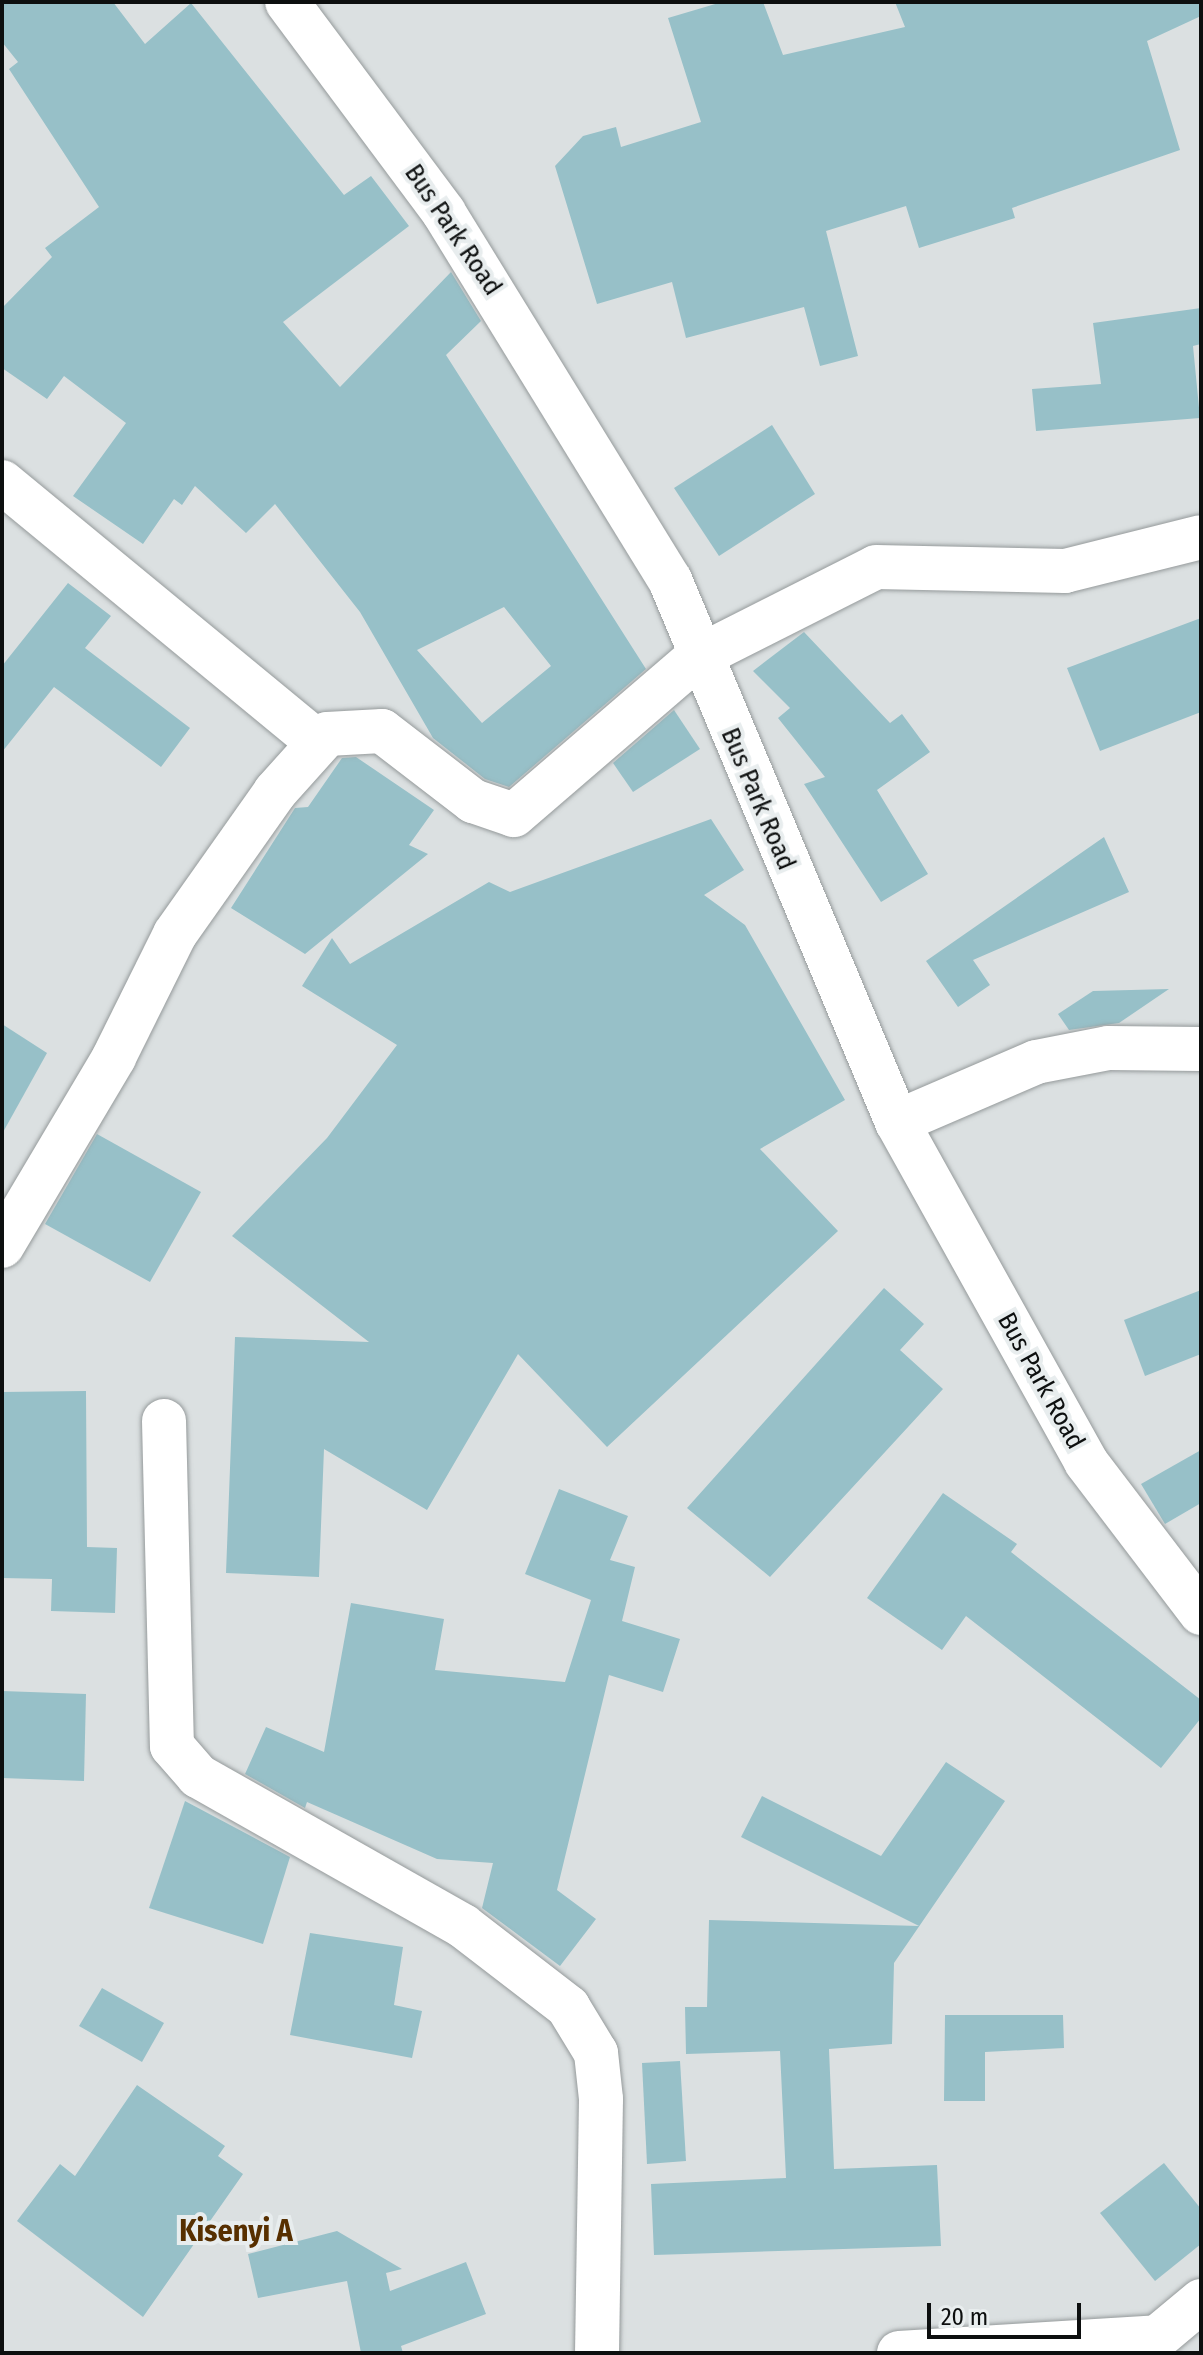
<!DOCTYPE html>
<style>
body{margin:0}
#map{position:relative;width:1203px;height:2355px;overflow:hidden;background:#dbe0e1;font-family:"Fira Sans Condensed",sans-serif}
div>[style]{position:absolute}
.building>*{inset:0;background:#97c0c8}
.roads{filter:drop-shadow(0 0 2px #959a9b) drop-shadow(0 0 2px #959a9b)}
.street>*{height:44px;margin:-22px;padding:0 22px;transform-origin:22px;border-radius:22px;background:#fff}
span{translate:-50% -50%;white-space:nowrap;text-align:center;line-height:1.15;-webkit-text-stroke:8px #e8edee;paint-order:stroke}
.street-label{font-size:26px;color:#0d0f0f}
.quarter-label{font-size:30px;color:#572f00;font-weight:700}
.frame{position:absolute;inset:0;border:4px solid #0d0f0f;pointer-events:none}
.scale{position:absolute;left:927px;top:2303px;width:154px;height:36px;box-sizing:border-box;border:4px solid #0d0f0f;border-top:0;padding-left:10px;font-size:24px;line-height:28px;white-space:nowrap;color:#0d0f0f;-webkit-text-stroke:6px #e8edee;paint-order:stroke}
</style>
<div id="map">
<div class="building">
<i style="clip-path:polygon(evenodd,2px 2px,113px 2px,145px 44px,191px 3px,344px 195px,371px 176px,409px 226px,283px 322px,340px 387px,451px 272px,481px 321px,446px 355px,646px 669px,509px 787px,485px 779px,433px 738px,360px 612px,275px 504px,246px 533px,195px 486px,182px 505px,174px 499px,143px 544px,73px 496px,126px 423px,64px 376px,47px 399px,2px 368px,2px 308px,52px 257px,45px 248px,99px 207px,9px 69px,18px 62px,2px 42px,2px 2px,504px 607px,551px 666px,482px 723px,417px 650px,504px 607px)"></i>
<i style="clip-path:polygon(722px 2px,763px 2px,783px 55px,905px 27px,895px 2px,1201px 2px,1201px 16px,1147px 41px,1180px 150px,1012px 208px,1015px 218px,919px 248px,906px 206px,826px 231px,858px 356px,820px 366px,804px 307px,686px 338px,672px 282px,597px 304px,555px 166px,583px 136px,616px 127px,621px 147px,701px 122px,668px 18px)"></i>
<i style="clip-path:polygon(1201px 308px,1201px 344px,1193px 346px,1200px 418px,1036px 431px,1032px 389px,1101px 384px,1093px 323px)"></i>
<i style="clip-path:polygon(772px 425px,815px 494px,719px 556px,674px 488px)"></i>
<i style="clip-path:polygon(68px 583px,111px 616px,85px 648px,190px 728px,161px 767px,54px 687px,2px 752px,2px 666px)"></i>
<i style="clip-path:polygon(1201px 618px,1201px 712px,1100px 751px,1067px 668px)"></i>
<i style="clip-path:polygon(804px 632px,890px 723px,902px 714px,930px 752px,877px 790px,928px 874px,881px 902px,804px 784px,825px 777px,778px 718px,790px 708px,753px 671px)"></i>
<i style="clip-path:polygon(674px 710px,700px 749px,633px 792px,613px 763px)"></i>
<i style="clip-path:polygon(356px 757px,434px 810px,409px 845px,428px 854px,305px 954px,231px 908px,295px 808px,308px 807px,342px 758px)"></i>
<i style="clip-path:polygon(711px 819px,744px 870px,704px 895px,745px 925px,845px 1100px,760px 1149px,838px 1231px,607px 1447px,518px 1354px,427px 1510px,324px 1449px,319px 1577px,226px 1573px,235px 1337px,369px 1342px,232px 1236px,327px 1138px,397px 1045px,302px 986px,332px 938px,350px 964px,489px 882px,510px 892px)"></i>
<i style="clip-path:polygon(1104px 837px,1129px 892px,973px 960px,990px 985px,958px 1007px,926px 961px)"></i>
<i style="clip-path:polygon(1169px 989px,1119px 1023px,1069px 1030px,1058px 1014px,1093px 991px)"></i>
<i style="clip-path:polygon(2px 1024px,47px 1053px,2px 1134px)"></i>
<i style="clip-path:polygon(97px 1134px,201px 1192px,150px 1282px,45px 1224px)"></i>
<i style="clip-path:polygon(884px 1288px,924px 1324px,900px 1350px,943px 1389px,770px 1577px,687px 1508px)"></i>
<i style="clip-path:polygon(1201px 1290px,1201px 1354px,1145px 1376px,1124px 1320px)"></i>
<i style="clip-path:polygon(86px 1391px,87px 1547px,117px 1548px,115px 1613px,51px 1611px,52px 1579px,2px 1578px,2px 1392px)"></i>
<i style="clip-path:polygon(1201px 1450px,1201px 1503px,1165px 1524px,1141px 1484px)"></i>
<i style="clip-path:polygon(559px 1489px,628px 1516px,610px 1560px,635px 1567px,622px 1621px,680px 1639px,663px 1692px,609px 1675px,557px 1890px,596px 1919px,560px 1966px,482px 1908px,493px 1863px,437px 1859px,307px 1802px,305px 1808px,245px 1774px,266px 1727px,324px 1752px,351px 1603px,444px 1619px,435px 1670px,565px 1682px,591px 1600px,525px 1574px)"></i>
<i style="clip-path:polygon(943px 1493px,1017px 1544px,1011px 1552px,1201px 1700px,1201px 1718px,1161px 1768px,966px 1616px,942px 1650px,867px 1598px)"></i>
<i style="clip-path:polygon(2px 1691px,86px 1694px,84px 1781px,2px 1778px)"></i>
<i style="clip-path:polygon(946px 1762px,1005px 1801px,894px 1963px,892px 2044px,829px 2049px,834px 2169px,937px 2165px,941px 2246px,654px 2255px,651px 2184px,786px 2178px,780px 2051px,686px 2054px,685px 2007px,707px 2007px,709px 1920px,919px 1926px,741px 1837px,762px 1796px,881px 1856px)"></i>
<i style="clip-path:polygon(185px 1801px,290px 1857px,263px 1944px,149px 1908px)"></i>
<i style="clip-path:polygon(310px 1933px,403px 1947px,394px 2005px,422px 2011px,412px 2058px,290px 2035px)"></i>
<i style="clip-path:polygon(102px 1988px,164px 2023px,142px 2062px,79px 2026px)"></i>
<i style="clip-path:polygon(945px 2015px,1063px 2015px,1064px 2048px,985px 2052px,985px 2101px,944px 2101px)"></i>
<i style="clip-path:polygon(680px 2061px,686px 2161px,647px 2164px,642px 2063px)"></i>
<i style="clip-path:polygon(137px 2085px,225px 2146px,218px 2156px,243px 2174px,143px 2317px,17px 2221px,60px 2164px,75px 2176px)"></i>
<i style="clip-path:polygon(1164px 2163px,1201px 2209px,1201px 2244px,1155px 2281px,1100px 2213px)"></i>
<i style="clip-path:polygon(337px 2231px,402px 2269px,386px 2273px,390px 2291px,466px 2262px,486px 2314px,401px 2346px,403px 2353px,361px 2353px,347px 2281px,258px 2298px,248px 2254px)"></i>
</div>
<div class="roads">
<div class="street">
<i style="left:287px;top:2px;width:263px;rotate:53.3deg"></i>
<i style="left:444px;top:213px;width:431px;rotate:58.4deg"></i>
<i style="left:670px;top:580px;width:588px;rotate:67.28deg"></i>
<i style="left:897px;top:1122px;width:389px;rotate:60.9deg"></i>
<i style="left:1086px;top:1462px;width:190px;rotate:52.7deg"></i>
<i style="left:2px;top:482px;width:408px;rotate:39.5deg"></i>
<i style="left:897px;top:1122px;width:151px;rotate:-23.3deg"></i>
<i style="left:1036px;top:1062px;width:73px;rotate:-11deg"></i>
<i style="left:1108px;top:1048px;width:93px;rotate:0.6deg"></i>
<i style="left:2px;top:1246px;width:220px;rotate:-59.3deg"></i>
<i style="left:114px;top:1057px;width:137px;rotate:-63.6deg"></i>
<i style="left:175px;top:934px;width:174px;rotate:-54.8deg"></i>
<i style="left:275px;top:792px;width:78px;rotate:-48.1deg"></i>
<i style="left:327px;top:734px;width:55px;rotate:-3.1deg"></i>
<i style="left:382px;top:731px;width:115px;rotate:37.6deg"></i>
<i style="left:473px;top:801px;width:43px;rotate:18.9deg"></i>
<i style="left:514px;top:815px;width:243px;rotate:-40.7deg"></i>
<i style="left:698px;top:657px;width:199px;rotate:-26.8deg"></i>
<i style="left:876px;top:567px;width:189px;rotate:1.2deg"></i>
<i style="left:1065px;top:571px;width:140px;rotate:-14deg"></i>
<i style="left:164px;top:1421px;width:325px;rotate:88.6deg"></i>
<i style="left:172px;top:1746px;width:40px;rotate:49deg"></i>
<i style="left:198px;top:1776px;width:305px;rotate:29.5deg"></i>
<i style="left:463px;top:1926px;width:133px;rotate:37.6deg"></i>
<i style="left:568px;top:2007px;width:54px;rotate:58.7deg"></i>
<i style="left:596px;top:2053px;width:46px;rotate:83.8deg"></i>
<i style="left:601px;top:2099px;width:254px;rotate:90.9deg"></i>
<i style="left:899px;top:2353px;width:259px;rotate:-3.5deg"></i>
<i style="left:1158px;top:2337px;width:56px;rotate:-39.9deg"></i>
</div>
</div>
<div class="street-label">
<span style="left:453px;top:230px;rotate:56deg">Bus Park Road</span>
<span style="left:758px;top:799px;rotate:67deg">Bus Park Road</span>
<span style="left:1041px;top:1381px;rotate:61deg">Bus Park Road</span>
</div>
<div class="quarter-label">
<span style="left:236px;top:2231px">Kisenyi A</span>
</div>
<div class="frame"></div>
<div class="scale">20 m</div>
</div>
